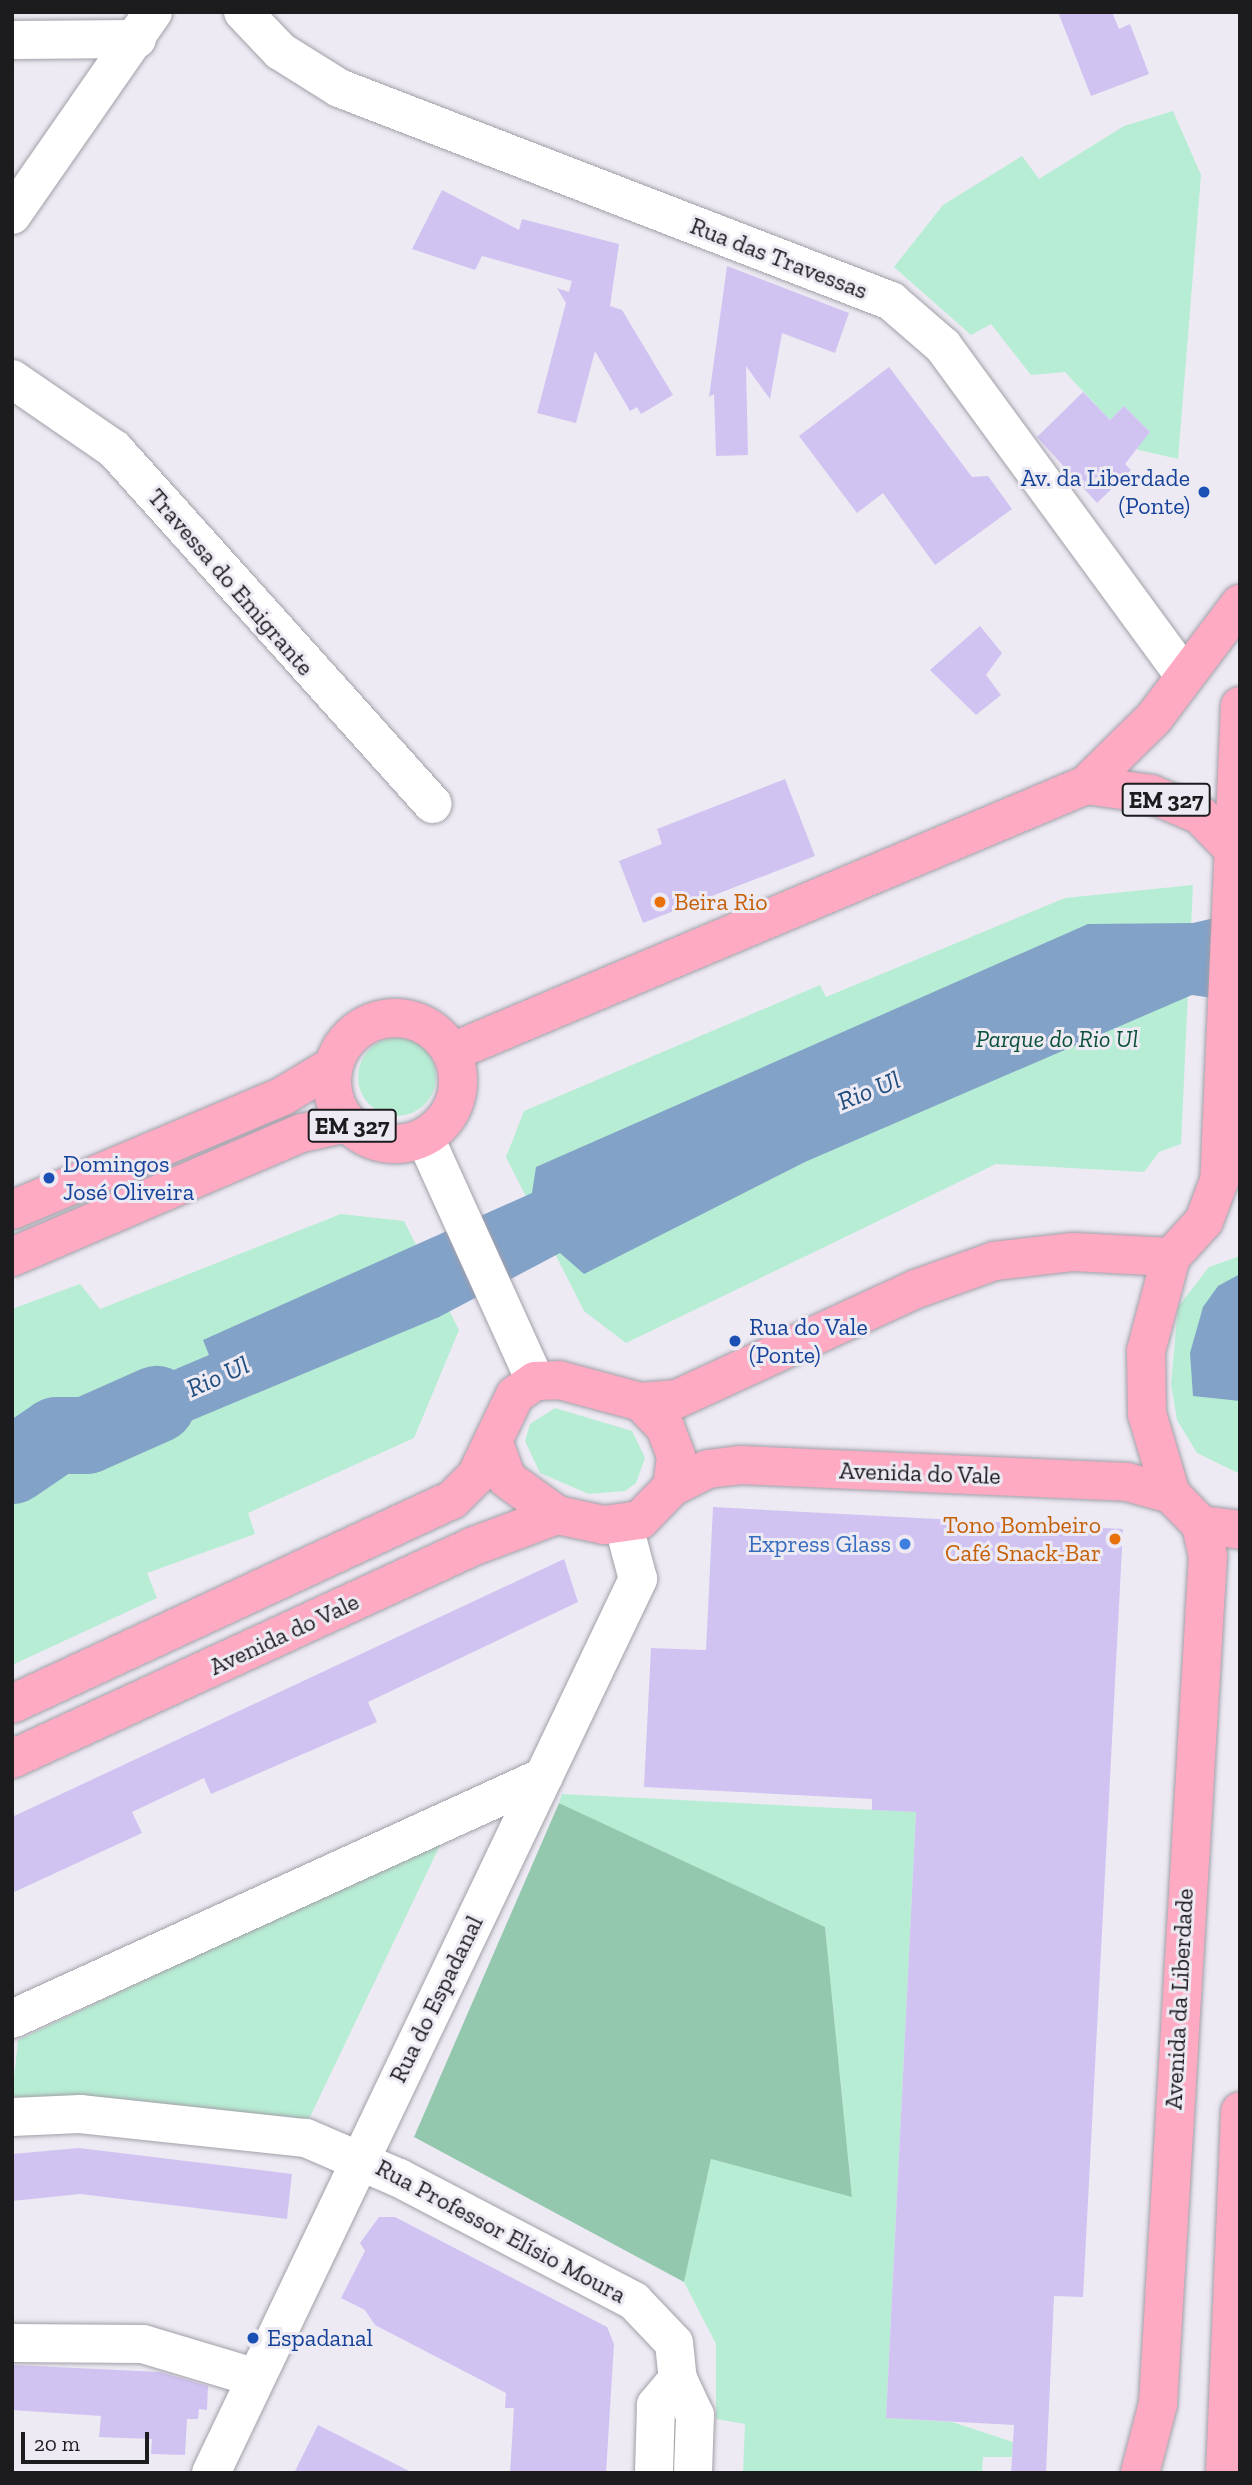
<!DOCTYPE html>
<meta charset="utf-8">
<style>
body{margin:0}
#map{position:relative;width:1252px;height:2485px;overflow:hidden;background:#edeaf3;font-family:"Zilla Slab",serif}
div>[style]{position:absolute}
.green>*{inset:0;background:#b7edd4}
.round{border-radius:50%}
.forest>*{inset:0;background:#93c8af}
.water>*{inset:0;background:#82a2c8}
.river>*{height:77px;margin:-38.5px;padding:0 38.5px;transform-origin:38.5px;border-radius:38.5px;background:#82a2c8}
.building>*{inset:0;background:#d0c3f2}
.roads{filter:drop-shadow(0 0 2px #a29fa8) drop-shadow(0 0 2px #a29fa8)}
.minor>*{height:38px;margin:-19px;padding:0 19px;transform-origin:19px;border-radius:19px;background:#fff}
.major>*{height:38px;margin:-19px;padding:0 19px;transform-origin:19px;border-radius:19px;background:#feaac2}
.major>.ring{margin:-19px;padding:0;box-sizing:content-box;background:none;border:38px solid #feaac2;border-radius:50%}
.dots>*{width:19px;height:19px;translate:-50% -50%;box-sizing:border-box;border:4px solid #edeaf3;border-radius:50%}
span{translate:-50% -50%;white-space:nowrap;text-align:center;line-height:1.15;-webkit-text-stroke:6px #edeaf3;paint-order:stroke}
.shield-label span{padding:2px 5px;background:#edeaf3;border:2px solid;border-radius:5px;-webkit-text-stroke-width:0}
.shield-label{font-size:23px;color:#1c1b1e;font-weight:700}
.street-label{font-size:24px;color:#1c1b1e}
.transit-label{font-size:24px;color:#164399}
.right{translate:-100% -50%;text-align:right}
.left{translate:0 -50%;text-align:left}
.food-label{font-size:24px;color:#c56008}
.park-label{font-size:24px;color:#0b5139;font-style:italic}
.shop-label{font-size:24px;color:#366cbe}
.water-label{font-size:26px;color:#214e7f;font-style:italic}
.frame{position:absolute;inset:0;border:14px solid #1c1b1e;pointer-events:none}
.scale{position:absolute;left:21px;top:2432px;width:128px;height:32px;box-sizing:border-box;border:4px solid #1c1b1e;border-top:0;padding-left:9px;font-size:21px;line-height:24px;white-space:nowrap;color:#1c1b1e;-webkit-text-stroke:5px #edeaf3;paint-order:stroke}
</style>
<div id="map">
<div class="green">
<i style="clip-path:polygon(1173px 111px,1201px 175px,1178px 459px,1139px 450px,1135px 447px,1150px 432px,1124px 406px,1110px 420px,1065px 372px,1031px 375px,991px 324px,971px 335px,894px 267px,943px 205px,1022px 156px,1039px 179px,1124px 126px)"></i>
<i style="clip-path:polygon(1193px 885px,1181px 1144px,1159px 1152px,1144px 1172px,996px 1164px,626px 1343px,584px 1311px,506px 1157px,524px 1111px,820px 985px,826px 997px,1065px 898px)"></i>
<i class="round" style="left:358px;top:1038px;width:78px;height:78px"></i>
<i style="clip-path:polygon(341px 1214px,404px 1221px,459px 1330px,414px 1438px,248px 1513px,255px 1534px,147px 1573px,157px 1598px,12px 1665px,12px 1309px,80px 1284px,100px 1309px)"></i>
<i style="clip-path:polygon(1240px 1256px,1240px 1473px,1238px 1473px,1197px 1453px,1177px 1420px,1171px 1384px,1178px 1307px,1209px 1267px)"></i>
<i style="clip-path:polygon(555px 1408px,632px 1431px,645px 1458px,636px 1483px,625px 1491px,589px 1494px,540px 1473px,525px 1441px,530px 1424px)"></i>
<i style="clip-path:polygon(562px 1794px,916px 1812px,886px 2418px,952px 2422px,1013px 2442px,1012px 2457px,983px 2457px,982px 2473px,743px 2473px,745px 2424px,716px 2419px,716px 2344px,684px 2282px,711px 2159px,852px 2196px,825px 1927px,559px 1803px)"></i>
<i style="clip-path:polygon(443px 1839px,309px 2119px,12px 2099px,18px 2040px)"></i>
</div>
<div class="forest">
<i style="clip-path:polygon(559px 1803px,825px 1927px,852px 2197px,711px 2159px,684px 2282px,414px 2137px)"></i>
</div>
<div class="water">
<i style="clip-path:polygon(1240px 912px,1240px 1002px,1192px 995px,805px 1162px,584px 1274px,560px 1253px,439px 1317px,71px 1471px,51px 1422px,209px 1355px,203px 1340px,532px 1193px,536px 1167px,1088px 924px,1193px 923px)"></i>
<i style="clip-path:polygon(1240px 1274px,1240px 1401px,1193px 1396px,1190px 1353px,1203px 1307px,1218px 1286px)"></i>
</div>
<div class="river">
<i style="left:12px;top:1465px;width:53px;rotate:-34.3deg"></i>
<i style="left:56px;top:1435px;width:30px"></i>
<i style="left:86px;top:1435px;width:77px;rotate:-23.9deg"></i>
</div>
<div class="building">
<i style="clip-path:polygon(1058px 12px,1112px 12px,1119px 29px,1130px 24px,1149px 74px,1091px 96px)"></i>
<i style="clip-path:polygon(442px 190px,519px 230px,522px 219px,619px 244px,610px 306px,622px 310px,673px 395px,641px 414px,637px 407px,630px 411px,595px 351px,576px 423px,537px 413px,566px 303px,557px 288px,569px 292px,572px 281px,482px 256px,475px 270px,412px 249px)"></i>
<i style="clip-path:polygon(727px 266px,849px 313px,835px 353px,782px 333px,770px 399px,746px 366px,748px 455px,716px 456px,714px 394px,709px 397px)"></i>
<i style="clip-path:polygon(889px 367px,972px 477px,988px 476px,1012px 509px,935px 565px,883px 493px,857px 513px,799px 436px)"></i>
<i style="clip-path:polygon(1083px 392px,1110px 420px,1124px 406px,1150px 432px,1125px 464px,1131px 470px,1097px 503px,1037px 437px)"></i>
<i style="clip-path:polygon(980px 626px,1002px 653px,986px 675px,1001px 695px,976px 715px,930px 670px)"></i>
<i style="clip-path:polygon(785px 779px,815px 856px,643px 923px,619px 861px,662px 844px,657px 829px)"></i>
<i style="clip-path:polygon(713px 1507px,1123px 1529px,1083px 2297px,1054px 2296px,1046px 2473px,1011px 2473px,1014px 2425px,886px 2418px,916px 1812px,872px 1810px,872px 1799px,644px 1787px,651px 1648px,706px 1650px)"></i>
<i style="clip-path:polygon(564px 1559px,578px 1602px,368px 1702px,377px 1722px,211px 1794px,204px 1778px,132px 1812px,142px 1833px,12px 1893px,12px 1817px)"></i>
<i style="clip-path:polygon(79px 2148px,292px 2174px,287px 2219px,80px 2194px,12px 2201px,12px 2154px)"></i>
<i style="clip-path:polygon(379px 2217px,395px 2217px,607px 2327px,614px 2344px,606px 2473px,510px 2473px,514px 2408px,505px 2408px,506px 2393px,375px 2325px,365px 2310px,341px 2298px,365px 2251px,360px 2243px)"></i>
<i style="clip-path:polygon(12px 2365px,160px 2372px,208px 2386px,207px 2410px,199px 2409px,198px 2419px,187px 2419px,185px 2455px,151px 2454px,152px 2439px,99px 2437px,101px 2416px,12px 2410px)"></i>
<i style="clip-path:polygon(318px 2425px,413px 2473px,294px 2473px)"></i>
</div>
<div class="roads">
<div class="minor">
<i style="left:243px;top:12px;width:54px;rotate:46.5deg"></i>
<i style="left:280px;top:51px;width:70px;rotate:32.1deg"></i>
<i style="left:339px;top:88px;width:592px;rotate:21.1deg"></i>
<i style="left:891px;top:301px;width:69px;rotate:40.9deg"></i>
<i style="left:943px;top:346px;width:406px;rotate:53.8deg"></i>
<i style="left:12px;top:40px;width:125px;rotate:-0.5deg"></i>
<i style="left:12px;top:215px;width:247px;rotate:-55.2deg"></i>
<i style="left:12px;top:379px;width:124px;rotate:34.5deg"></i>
<i style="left:114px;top:449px;width:477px;rotate:48.1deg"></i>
<i style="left:425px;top:1138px;width:267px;rotate:65.6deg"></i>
<i style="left:12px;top:2019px;width:584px;rotate:-24.5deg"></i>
<i style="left:12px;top:2117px;width:68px;rotate:-2.5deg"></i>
<i style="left:80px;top:2114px;width:227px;rotate:6.1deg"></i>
<i style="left:306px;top:2138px;width:101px;rotate:23.3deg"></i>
<i style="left:399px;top:2178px;width:265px;rotate:27.6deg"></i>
<i style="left:634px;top:2301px;width:58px;rotate:46.4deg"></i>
<i style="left:674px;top:2343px;width:36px;rotate:84deg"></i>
<i style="left:678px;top:2379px;width:40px;rotate:65deg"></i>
<i style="left:695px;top:2415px;width:58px;rotate:92deg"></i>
<i style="left:12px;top:2343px;width:131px;rotate:0.4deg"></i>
<i style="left:143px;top:2344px;width:115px;rotate:16.7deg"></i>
<i style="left:211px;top:2473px;width:991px;rotate:-64.47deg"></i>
<i style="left:638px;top:1579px;width:58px;rotate:-105deg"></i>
<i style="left:654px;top:2473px;width:68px;rotate:-88.3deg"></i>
<i style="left:656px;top:2405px;width:34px;rotate:-50deg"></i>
</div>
<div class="major">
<i style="left:1240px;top:706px;width:475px;rotate:92.5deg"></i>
<i style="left:1219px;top:1181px;width:43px;rotate:110.6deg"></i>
<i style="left:1204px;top:1221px;width:49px;rotate:132.5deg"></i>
<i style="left:1171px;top:1257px;width:97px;rotate:104.9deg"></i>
<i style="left:1146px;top:1351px;width:63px;rotate:89.1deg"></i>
<i style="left:1147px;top:1414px;width:84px;rotate:73.3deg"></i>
<i style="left:1171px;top:1494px;width:43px;rotate:45.9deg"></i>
<i style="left:1201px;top:1525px;width:39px;rotate:7deg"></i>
<i style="left:1086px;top:785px;width:66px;rotate:7.9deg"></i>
<i style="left:1151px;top:794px;width:53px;rotate:23.2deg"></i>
<i style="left:1200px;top:815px;width:45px;rotate:45.9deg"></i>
<i class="ring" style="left:332px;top:1018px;width:88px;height:88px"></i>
<i style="left:452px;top:1052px;width:688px;rotate:-22.84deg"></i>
<i style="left:1086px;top:785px;width:95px;rotate:-44.6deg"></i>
<i style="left:1154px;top:718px;width:143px;rotate:-53deg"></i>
<i style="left:12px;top:1210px;width:294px;rotate:-22.8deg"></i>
<i style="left:283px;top:1096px;width:58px;rotate:-31deg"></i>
<i style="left:12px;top:1257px;width:315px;rotate:-23.2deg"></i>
<i style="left:302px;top:1133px;width:47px;rotate:-12.3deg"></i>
<i style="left:641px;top:1402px;width:36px;rotate:-5deg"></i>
<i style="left:677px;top:1399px;width:263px;rotate:-24.7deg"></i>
<i style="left:916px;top:1289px;width:83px;rotate:-19.7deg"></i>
<i style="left:994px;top:1261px;width:80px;rotate:-6.5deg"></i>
<i style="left:1073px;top:1252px;width:98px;rotate:2.9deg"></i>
<i style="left:672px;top:1487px;width:40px;rotate:-26.6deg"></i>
<i style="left:708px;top:1469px;width:32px;rotate:-7deg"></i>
<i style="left:740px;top:1465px;width:387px;rotate:2.5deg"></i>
<i style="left:1127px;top:1482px;width:46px;rotate:15.3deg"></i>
<i style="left:12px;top:1704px;width:485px;rotate:-24.9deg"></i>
<i style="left:452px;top:1500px;width:34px;rotate:-45deg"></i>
<i style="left:476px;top:1476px;width:90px;rotate:-64.3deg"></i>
<i style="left:515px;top:1395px;width:24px;rotate:-35deg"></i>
<i style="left:535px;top:1381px;width:24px;rotate:-2deg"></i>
<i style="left:559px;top:1380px;width:85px;rotate:15deg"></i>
<i style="left:641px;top:1402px;width:35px;rotate:46deg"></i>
<i style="left:665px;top:1427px;width:31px;rotate:69deg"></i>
<i style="left:676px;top:1456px;width:31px;rotate:97deg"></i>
<i style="left:672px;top:1487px;width:46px;rotate:134.1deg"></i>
<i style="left:640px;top:1520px;width:36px;rotate:172deg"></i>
<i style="left:604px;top:1525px;width:48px;rotate:-168deg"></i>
<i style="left:557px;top:1515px;width:62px;rotate:-144.2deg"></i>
<i style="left:507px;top:1479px;width:38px;rotate:-110deg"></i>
<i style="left:12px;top:1759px;width:509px;rotate:-24.75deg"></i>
<i style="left:474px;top:1546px;width:89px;rotate:-20.5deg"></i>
<i style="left:1140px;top:2473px;width:71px;rotate:-75.4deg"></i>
<i style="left:1158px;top:2404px;width:849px;rotate:-86.63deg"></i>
<i style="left:1208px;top:1556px;width:32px;rotate:-103deg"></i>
<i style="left:1225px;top:2473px;width:362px;rotate:-87.6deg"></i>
</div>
</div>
<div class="dots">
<i style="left:1204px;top:492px;background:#1a4fb4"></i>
<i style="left:660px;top:902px;background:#e8710a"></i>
<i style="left:49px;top:1178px;background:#1a4fb4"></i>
<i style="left:735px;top:1341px;background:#1a4fb4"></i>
<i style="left:1115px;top:1539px;background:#e8710a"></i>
<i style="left:905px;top:1544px;background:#3f7fe0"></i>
<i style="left:253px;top:2338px;background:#1a4fb4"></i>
</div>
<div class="shield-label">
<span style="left:1166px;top:800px">EM 327</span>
<span style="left:352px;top:1126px">EM 327</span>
</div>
<div class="street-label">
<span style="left:779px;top:258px;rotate:21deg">Rua das Travessas</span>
<span style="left:231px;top:582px;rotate:49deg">Travessa do Emigrante</span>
<span style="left:920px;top:1473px;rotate:2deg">Avenida do Vale</span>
<span style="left:284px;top:1634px;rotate:-25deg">Avenida do Vale</span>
<span style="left:436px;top:1999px;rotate:-64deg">Rua do Espadanal</span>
<span style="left:1179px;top:1999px;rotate:-87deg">Avenida da Liberdade</span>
<span style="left:501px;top:2231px;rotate:28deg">Rua Professor Elísio Moura</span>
</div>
<div class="transit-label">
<span class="right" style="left:1190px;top:492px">Av. da Liberdade<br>(Ponte)</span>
<span class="left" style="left:63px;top:1178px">Domingos<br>José Oliveira</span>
<span class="left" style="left:749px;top:1341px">Rua do Vale<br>(Ponte)</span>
<span class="left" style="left:267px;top:2338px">Espadanal</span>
</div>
<div class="food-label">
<span class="left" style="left:674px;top:902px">Beira Rio</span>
<span class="right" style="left:1101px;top:1539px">Tono Bombeiro<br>Café Snack-Bar</span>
</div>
<div class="park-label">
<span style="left:1057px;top:1039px">Parque do Rio Ul</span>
</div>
<div class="shop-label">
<span class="right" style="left:891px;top:1544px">Express Glass</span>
</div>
<div class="water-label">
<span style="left:869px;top:1091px;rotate:-22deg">Rio Ul</span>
<span style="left:218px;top:1377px;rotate:-24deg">Rio Ul</span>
</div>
<div class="frame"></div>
<div class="scale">20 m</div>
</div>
